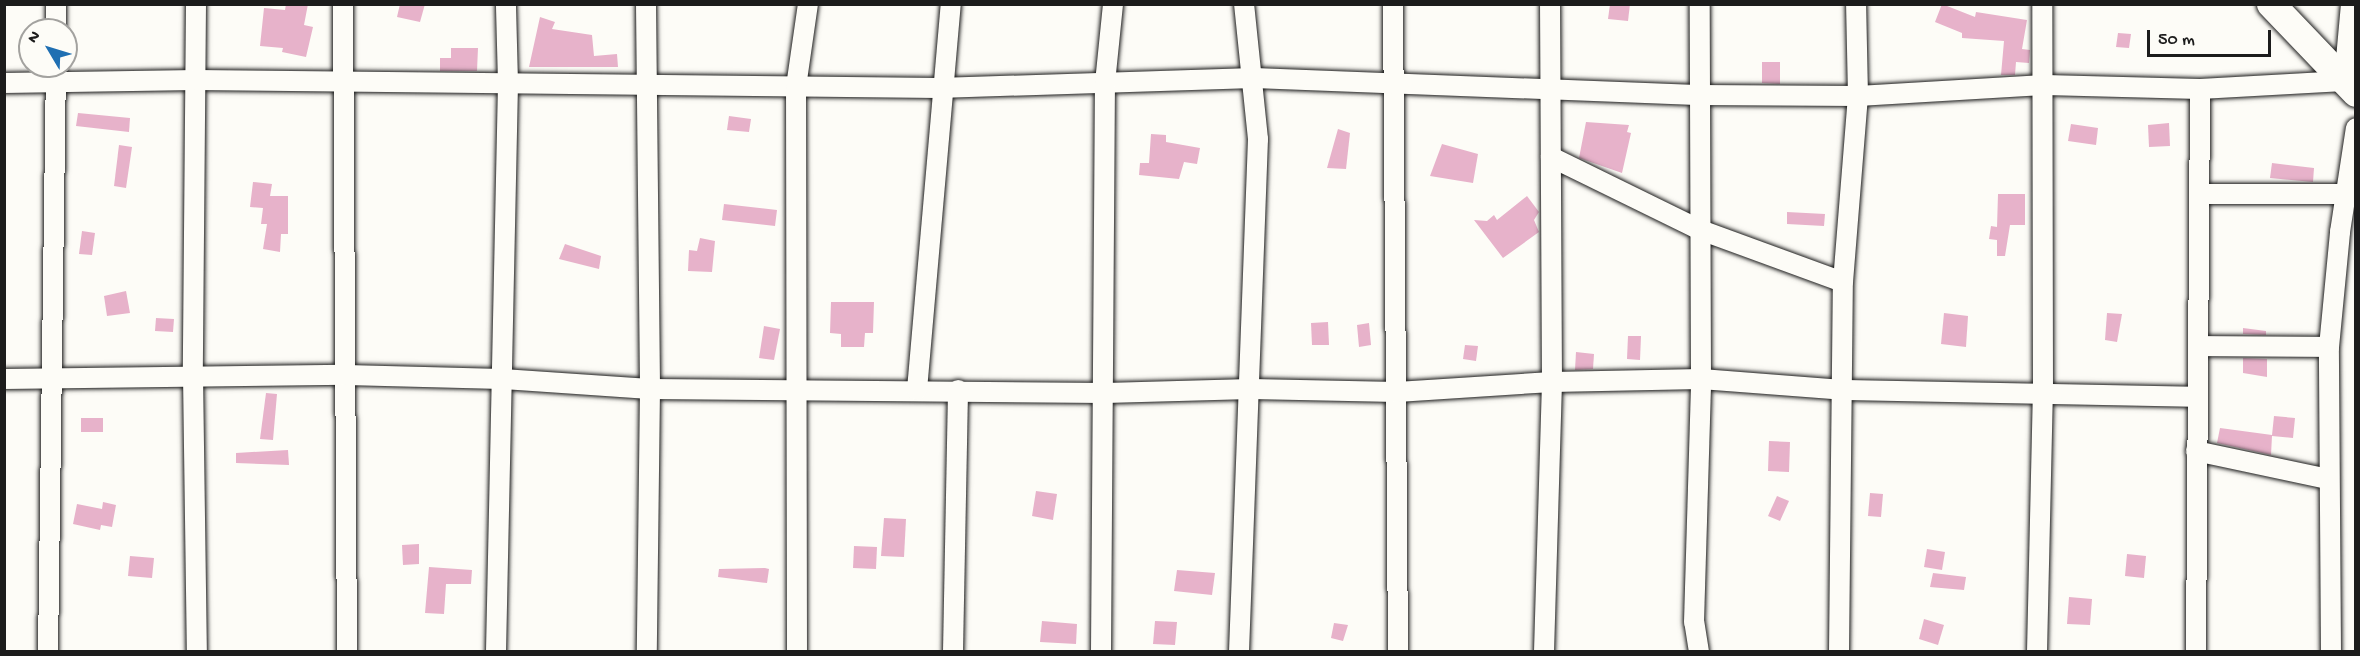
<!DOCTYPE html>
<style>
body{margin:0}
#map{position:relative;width:2360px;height:656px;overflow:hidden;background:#fdfcf7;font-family:"Gochi Hand",sans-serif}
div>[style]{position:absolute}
.building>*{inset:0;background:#e7b2ca}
.roads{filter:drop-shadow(0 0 2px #1c1c1c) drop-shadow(0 0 2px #1c1c1c)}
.street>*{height:20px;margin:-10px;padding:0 10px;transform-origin:10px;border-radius:10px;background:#fdfcf7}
.secondary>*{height:28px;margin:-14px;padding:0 14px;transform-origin:14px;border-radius:14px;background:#fdfcf7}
span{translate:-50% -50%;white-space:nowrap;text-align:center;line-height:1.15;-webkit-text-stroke:6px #fdfcf7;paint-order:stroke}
.frame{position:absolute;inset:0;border:6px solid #1c1c1c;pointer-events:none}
.north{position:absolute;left:18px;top:18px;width:60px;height:60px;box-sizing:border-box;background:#fdfcf7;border:2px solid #a3a29f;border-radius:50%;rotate:308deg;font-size:16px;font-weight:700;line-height:24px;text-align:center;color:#1c1c1c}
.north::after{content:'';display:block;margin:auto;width:21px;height:27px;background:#1f6fb2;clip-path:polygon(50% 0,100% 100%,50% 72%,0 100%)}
.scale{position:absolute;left:2147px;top:30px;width:124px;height:27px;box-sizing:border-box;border:3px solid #1c1c1c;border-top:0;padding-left:8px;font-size:18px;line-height:21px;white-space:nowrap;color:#1c1c1c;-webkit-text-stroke:4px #fdfcf7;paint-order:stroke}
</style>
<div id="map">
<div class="building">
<i style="clip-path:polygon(286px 4px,308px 4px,304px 25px,313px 27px,306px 57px,282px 52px,283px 48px,260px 46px,264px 8px,285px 10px)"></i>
<i style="clip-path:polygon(400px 4px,425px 4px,420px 22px,397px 17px)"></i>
<i style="clip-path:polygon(1610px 4px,1630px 4px,1628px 21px,1608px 19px)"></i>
<i style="clip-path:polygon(1942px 4px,1975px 17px,1976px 12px,2027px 20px,2022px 49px,2030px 50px,2029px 63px,2016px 62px,2015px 75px,2001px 75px,2004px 41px,1962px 38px,1962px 33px,1935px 22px)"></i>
<i style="clip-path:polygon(540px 17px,555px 22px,552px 29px,592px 35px,594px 56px,617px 54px,618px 67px,529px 67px)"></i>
<i style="clip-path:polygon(2118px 33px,2131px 34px,2129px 48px,2116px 47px)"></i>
<i style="clip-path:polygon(451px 48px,478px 48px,477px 71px,440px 71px,440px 58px,451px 58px)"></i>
<i style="clip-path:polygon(1762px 62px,1780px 62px,1780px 84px,1762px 83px)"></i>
<i style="clip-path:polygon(78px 113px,130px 118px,129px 132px,76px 126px)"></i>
<i style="clip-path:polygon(729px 116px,751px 119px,749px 132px,727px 130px)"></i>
<i style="clip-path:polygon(1586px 122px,1629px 125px,1627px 132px,1631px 133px,1622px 173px,1579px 158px)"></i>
<i style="clip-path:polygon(2169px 123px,2170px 146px,2149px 147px,2148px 125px)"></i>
<i style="clip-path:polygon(2071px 124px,2098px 128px,2096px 145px,2068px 141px)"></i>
<i style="clip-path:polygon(1338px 129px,1350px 133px,1346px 169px,1327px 168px)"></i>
<i style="clip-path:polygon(1151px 134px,1166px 135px,1166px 142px,1200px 148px,1197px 164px,1184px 162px,1179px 179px,1139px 175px,1140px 163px,1149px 163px)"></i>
<i style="clip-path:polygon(1442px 144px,1478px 154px,1473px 183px,1430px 176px)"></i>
<i style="clip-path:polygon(119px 145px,132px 147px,126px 188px,114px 186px)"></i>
<i style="clip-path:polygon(2272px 163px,2314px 168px,2313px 182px,2270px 178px)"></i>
<i style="clip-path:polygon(253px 182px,272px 184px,270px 196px,288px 196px,288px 234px,281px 234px,280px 252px,263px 249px,267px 224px,261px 224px,263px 208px,250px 207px)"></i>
<i style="clip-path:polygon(1998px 194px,2025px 194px,2025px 225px,2010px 225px,2005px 256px,1997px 256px,1997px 240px,1989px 239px,1991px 226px,1997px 227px)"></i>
<i style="clip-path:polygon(1527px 196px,1539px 212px,1534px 220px,1539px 232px,1503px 258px,1474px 220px,1487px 221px,1494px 215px,1497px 220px)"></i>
<i style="clip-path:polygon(724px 204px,777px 210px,775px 226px,722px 220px)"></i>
<i style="clip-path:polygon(1787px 212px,1825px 214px,1824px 226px,1787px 224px)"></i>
<i style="clip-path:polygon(82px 231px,95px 233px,92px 255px,79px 254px)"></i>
<i style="clip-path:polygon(700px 238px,715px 241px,712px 272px,688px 271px,689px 250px,697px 251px)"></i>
<i style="clip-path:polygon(565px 244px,601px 256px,599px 269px,559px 259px)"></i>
<i style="clip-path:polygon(126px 291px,130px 313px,107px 316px,104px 296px)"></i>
<i style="clip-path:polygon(831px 302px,874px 302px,873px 333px,865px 333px,864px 347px,841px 347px,841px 334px,830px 333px)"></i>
<i style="clip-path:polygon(1944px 313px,1968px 316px,1966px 347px,1941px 344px)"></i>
<i style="clip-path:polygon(2107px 313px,2122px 314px,2117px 342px,2105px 340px)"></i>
<i style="clip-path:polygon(156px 318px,174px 319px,173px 332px,155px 331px)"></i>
<i style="clip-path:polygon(1328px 322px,1329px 345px,1312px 345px,1311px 323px)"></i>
<i style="clip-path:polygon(1369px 323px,1371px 345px,1359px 347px,1357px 325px)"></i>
<i style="clip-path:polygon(764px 326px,780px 329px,774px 360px,759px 358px)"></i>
<i style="clip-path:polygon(2243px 328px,2266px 331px,2266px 335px,2243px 334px)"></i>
<i style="clip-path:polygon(1628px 336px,1641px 336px,1640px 360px,1627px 359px)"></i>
<i style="clip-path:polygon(1465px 345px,1478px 346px,1476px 361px,1463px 359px)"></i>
<i style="clip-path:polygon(1576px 352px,1594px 354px,1593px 369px,1575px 370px)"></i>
<i style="clip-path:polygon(2243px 358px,2267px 359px,2267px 377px,2243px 373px)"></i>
<i style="clip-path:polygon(266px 393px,277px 394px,273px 440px,260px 439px)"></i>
<i style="clip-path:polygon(2274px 416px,2295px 418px,2293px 438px,2272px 436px,2271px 455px,2217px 443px,2220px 428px,2272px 435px)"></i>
<i style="clip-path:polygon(81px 418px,103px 418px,103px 432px,81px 432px)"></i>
<i style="clip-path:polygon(1769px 441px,1790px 442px,1789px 472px,1768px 471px)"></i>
<i style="clip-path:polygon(288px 450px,289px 465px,236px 463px,236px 453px)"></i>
<i style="clip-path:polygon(1036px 491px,1057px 494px,1053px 520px,1032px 516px)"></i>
<i style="clip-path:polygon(1870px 493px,1883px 494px,1881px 517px,1868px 516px)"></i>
<i style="clip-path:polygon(1777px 496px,1789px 501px,1780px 521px,1768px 516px)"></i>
<i style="clip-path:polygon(103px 502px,116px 505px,112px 527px,101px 525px,100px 530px,73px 524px,77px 504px,102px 509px)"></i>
<i style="clip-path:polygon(884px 518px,906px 519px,904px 557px,881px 556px)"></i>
<i style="clip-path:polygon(419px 544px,419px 564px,403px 565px,402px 545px)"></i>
<i style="clip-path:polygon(854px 546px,877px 547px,876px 569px,853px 568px)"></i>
<i style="clip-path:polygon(1927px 549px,1945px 552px,1942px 570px,1924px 567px)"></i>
<i style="clip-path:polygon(2127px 554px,2146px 556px,2144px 578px,2125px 576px)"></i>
<i style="clip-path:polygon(130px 556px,154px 558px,152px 578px,128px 576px)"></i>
<i style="clip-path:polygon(429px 567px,472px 570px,471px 584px,446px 584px,444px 614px,425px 613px)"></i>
<i style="clip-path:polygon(765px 568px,769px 569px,767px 583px,718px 577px,719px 569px)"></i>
<i style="clip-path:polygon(1177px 570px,1215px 573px,1212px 595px,1174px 591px)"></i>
<i style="clip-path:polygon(1933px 573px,1966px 577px,1964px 590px,1930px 587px)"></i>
<i style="clip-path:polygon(2069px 597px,2092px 599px,2090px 625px,2067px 624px)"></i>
<i style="clip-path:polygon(1924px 619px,1944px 625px,1938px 645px,1919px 639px)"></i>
<i style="clip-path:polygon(1042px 621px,1077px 624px,1076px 644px,1040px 642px)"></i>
<i style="clip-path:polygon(1155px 621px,1177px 622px,1175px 645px,1153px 644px)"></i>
<i style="clip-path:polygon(1334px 623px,1348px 625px,1343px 641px,1331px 638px)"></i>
</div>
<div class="roads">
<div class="street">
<i style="left:56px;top:4px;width:26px;rotate:90deg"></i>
<i style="left:196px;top:4px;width:371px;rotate:90.5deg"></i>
<i style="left:193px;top:375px;width:277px;rotate:89.2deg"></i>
<i style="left:343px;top:4px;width:648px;rotate:89.65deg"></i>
<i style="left:646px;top:4px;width:385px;rotate:89.4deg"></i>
<i style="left:650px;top:389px;width:263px;rotate:90.7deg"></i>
<i style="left:1393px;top:4px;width:648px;rotate:89.56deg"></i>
<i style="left:4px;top:83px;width:192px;rotate:-0.9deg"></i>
<i style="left:196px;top:80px;width:742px;rotate:0.62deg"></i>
<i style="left:938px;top:88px;width:316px;rotate:-1.8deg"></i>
<i style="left:1254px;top:78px;width:443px;rotate:2.2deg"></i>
<i style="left:1697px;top:95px;width:161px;rotate:0.4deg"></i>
<i style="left:1858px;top:96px;width:187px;rotate:-3.4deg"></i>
<i style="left:2045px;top:85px;width:155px;rotate:1.5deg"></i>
<i style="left:2200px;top:89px;width:144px;rotate:-3.2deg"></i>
<i style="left:2344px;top:81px;width:77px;rotate:-84.8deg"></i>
<i style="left:1551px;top:157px;width:164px;rotate:26.1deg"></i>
<i style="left:1698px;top:229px;width:154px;rotate:20.1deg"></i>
<i style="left:2199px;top:194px;width:147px"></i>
<i style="left:2200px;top:346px;width:129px;rotate:0.4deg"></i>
<i style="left:4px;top:379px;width:342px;rotate:-0.7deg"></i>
<i style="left:346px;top:375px;width:156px;rotate:1.5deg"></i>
<i style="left:502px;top:379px;width:148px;rotate:3.9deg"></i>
<i style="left:650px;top:389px;width:455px;rotate:0.5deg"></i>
<i style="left:1105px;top:393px;width:146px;rotate:-1.6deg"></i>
<i style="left:1251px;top:389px;width:146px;rotate:1.2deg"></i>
<i style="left:1397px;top:392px;width:155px;rotate:-3.7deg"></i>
<i style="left:1552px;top:382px;width:149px;rotate:-1.2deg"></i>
<i style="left:1701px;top:379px;width:142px;rotate:4.4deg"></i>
<i style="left:1843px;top:390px;width:353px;rotate:1.1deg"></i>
<i style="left:917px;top:390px;width:387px;rotate:-85deg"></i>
<i style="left:2196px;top:451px;width:135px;rotate:12deg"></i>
<i style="left:48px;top:652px;width:586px;rotate:-89.22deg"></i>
<i style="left:496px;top:652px;width:569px;rotate:-88.79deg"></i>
<i style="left:508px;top:83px;width:79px;rotate:-91.5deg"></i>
<i style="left:797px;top:652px;width:565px;rotate:-90.1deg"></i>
<i style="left:796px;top:87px;width:84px;rotate:-81.8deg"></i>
<i style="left:953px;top:652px;width:262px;rotate:-88.9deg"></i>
<i style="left:1101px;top:652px;width:569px;rotate:-89.6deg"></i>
<i style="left:1105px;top:83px;width:79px;rotate:-84.2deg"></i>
<i style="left:1239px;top:652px;width:513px;rotate:-87.88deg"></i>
<i style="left:1258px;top:139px;width:136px;rotate:-95.9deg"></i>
<i style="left:1544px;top:652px;width:270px;rotate:-88.3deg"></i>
<i style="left:1552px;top:382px;width:378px;rotate:-90.3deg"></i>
<i style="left:1699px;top:652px;width:30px;rotate:-99deg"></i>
<i style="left:1694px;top:622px;width:243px;rotate:-88.3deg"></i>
<i style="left:1701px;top:379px;width:375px;rotate:-90.2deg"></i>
<i style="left:1839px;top:652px;width:370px;rotate:-89.4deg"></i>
<i style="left:1843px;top:282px;width:187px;rotate:-85.4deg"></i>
<i style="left:1858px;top:96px;width:92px;rotate:-91.2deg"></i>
<i style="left:2037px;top:652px;width:259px;rotate:-88.7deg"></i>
<i style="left:2043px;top:393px;width:389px;rotate:-90.1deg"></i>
<i style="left:2196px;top:652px;width:563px;rotate:-89.59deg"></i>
<i style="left:2331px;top:652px;width:305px;rotate:-90.4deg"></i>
<i style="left:2329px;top:347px;width:116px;rotate:-84.5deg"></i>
<i style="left:2340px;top:232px;width:105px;rotate:-81.3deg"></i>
</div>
<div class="secondary">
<i style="left:2271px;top:4px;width:123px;rotate:46.3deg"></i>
</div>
</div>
<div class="frame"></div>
<div class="north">N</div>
<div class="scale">50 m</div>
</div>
